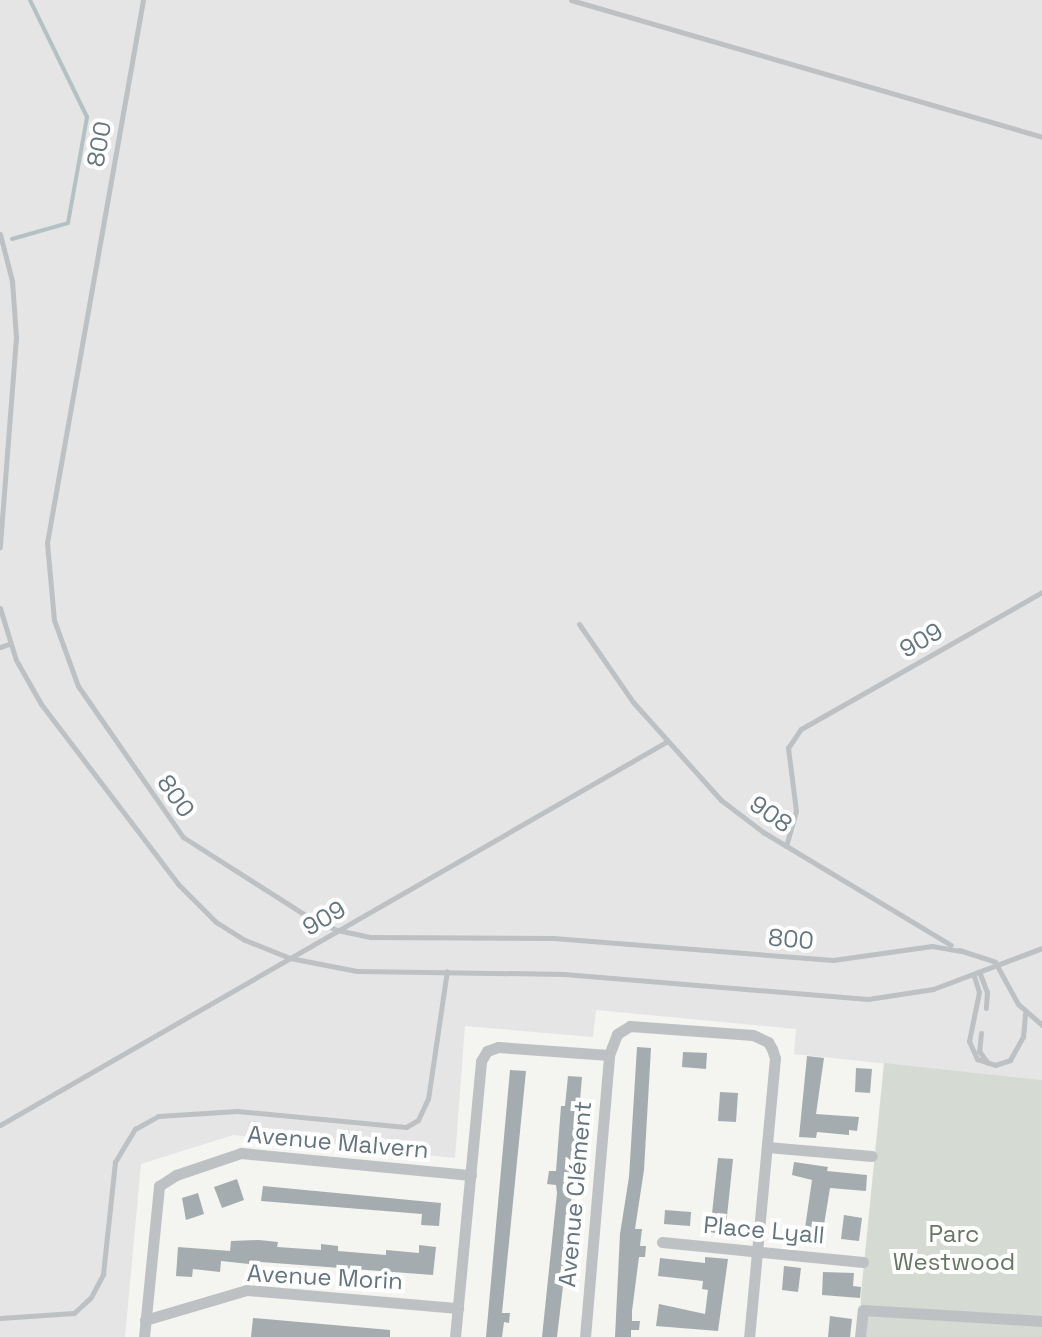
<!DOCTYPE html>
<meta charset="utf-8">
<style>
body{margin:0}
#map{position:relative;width:1042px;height:1337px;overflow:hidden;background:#f4f4f0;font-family:"Space Grotesk",sans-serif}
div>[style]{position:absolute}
.built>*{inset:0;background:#e4e5e4}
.green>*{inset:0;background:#d5dad2}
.stream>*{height:4px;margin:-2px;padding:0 2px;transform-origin:2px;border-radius:2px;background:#b4c1c3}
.building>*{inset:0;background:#a4acb0}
.lane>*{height:5px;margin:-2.5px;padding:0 2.5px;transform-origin:2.5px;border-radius:2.5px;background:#bdc1c4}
.street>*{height:11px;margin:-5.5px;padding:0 5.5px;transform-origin:5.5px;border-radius:5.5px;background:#bdc1c4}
span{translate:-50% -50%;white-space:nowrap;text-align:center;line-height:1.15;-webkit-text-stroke:8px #fff;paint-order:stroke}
.street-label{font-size:24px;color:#65757f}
.park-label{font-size:24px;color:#687763}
</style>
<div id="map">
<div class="built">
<i style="clip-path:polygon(0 0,1042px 0,1042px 1080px,794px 1054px,796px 1029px,596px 1010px,593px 1037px,465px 1026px,455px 1158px,233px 1135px,141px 1164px,125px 1337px,0 1337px)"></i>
</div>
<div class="green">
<i style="clip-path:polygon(884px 1063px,1042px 1080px,1042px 1337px,860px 1337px,861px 1294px)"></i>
</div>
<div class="stream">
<i style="left:12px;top:239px;width:58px;rotate:-15.9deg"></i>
<i style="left:68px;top:223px;width:108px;rotate:-79.8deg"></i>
<i style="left:87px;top:117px;width:130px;rotate:-116deg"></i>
</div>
<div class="building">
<i style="clip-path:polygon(637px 1047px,651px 1048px,644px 1170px,635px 1229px,642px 1229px,640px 1246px,646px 1246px,645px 1257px,639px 1257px,632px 1311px,632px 1321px,640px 1321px,639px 1330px,631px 1330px,631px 1337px,615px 1337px,620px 1234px,629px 1177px)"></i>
<i style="clip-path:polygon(683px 1052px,707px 1053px,706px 1069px,682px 1067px)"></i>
<i style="clip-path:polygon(807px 1056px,824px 1058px,816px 1114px,859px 1117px,857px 1131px,849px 1130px,849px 1135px,817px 1132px,816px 1138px,799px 1137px)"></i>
<i style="clip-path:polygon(856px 1068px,872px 1069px,870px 1093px,855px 1092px)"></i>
<i style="clip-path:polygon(510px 1070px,526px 1071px,502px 1313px,510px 1313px,509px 1323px,504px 1322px,502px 1337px,486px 1337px)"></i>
<i style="clip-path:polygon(568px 1076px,582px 1077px,566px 1261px,557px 1337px,542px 1337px,557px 1193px,556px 1185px,547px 1184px,549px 1171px,556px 1171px,561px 1106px,565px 1106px)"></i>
<i style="clip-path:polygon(720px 1092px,738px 1093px,736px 1122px,718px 1121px)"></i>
<i style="clip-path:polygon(718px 1158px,733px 1159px,725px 1235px,710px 1232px)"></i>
<i style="clip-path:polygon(794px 1162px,828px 1167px,827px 1171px,867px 1175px,866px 1191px,830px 1188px,822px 1237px,810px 1235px,811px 1229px,805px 1228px,812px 1180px,792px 1175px)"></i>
<i style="clip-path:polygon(237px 1179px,244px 1200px,222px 1208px,214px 1187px)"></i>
<i style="clip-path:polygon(263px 1186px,441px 1203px,439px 1226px,421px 1225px,422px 1214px,261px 1201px)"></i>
<i style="clip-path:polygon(198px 1193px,204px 1214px,186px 1220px,182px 1198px)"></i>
<i style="clip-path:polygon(665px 1210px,691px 1212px,690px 1226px,664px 1224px)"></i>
<i style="clip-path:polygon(844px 1215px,862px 1218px,859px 1241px,841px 1239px)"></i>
<i style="clip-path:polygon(259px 1240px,278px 1242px,277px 1247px,321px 1250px,321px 1244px,338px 1246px,338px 1251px,386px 1255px,386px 1250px,419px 1253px,419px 1245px,436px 1247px,433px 1275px,249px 1261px,249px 1264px,221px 1261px,220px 1272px,193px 1269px,192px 1277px,176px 1276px,178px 1247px,230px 1251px,231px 1241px)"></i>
<i style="clip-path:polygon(705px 1257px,728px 1259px,718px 1331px,656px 1326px,659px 1304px,705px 1314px,708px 1290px,702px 1289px,703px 1281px,658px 1276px,660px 1258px,705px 1263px)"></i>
<i style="clip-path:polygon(784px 1266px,801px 1268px,798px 1292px,782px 1290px)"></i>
<i style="clip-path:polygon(823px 1272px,854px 1273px,853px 1286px,861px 1287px,860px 1298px,822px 1295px)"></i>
<i style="clip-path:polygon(830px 1316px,852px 1319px,850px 1337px,828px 1337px)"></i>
<i style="clip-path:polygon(253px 1318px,390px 1330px,390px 1337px,251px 1337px)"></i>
</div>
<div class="lane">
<i style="left:143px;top:0;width:551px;rotate:100.03deg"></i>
<i style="left:47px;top:543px;width:77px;rotate:84.8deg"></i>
<i style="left:54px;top:620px;width:70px;rotate:70deg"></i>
<i style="left:78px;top:686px;width:184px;rotate:55.2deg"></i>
<i style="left:183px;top:837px;width:151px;rotate:32.5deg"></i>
<i style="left:310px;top:918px;width:30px;rotate:24deg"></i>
<i style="left:337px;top:930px;width:35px;rotate:12deg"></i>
<i style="left:371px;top:937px;width:182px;rotate:0.3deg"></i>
<i style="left:553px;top:938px;width:281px;rotate:4.5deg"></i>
<i style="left:833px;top:960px;width:100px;rotate:-8deg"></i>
<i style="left:932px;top:946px;width:28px;rotate:10deg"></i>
<i style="left:571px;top:0;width:491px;rotate:16.2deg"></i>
<i style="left:0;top:234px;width:49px;rotate:75.7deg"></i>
<i style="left:12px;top:281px;width:56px;rotate:85.9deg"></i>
<i style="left:16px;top:337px;width:211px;rotate:94.4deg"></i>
<i style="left:0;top:608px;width:54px;rotate:72.9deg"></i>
<i style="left:16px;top:660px;width:51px;rotate:60.4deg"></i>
<i style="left:41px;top:704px;width:226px;rotate:52.7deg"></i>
<i style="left:178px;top:884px;width:54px;rotate:45deg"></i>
<i style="left:216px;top:922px;width:34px;rotate:32deg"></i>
<i style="left:245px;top:940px;width:48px;rotate:21.8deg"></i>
<i style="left:290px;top:958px;width:68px;rotate:11deg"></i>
<i style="left:357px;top:971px;width:207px;rotate:0.8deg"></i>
<i style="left:564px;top:974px;width:305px;rotate:4.7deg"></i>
<i style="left:868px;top:999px;width:66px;rotate:-8.7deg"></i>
<i style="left:933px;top:989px;width:116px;rotate:-20.6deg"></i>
<i style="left:579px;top:624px;width:95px;rotate:55.3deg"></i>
<i style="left:633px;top:702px;width:132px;rotate:48.1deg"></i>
<i style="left:721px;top:800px;width:53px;rotate:37.3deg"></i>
<i style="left:763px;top:832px;width:219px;rotate:31deg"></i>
<i style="left:0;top:647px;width:9px;rotate:-18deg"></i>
<i style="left:786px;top:846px;width:36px;rotate:-74deg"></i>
<i style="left:796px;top:811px;width:64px;rotate:-97.2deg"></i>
<i style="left:788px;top:748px;width:23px;rotate:-56deg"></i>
<i style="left:801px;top:729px;width:277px;rotate:-29.6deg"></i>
<i style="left:959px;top:950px;width:38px;rotate:18deg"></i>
<i style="left:995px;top:962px;width:48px;rotate:61.3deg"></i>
<i style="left:1018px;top:1004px;width:32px;rotate:41deg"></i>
<i style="left:980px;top:974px;width:19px;rotate:69deg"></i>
<i style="left:987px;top:992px;width:16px;rotate:94deg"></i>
<i style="left:974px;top:976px;width:17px;rotate:73deg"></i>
<i style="left:979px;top:992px;width:50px;rotate:101.5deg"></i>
<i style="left:969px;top:1041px;width:20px;rotate:66deg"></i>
<i style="left:977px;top:1059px;width:19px;rotate:18deg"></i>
<i style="left:995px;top:1065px;width:16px;rotate:-18deg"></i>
<i style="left:1010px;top:1060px;width:26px;rotate:-61deg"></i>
<i style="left:1023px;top:1037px;width:23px;rotate:-85deg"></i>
<i style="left:981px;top:1033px;width:18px;rotate:96deg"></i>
<i style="left:979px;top:1051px;width:14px;rotate:54deg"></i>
<i style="left:0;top:1125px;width:768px;rotate:-29.9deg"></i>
<i style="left:0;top:1318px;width:74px;rotate:-3.9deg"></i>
<i style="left:74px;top:1313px;width:23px;rotate:-43deg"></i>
<i style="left:91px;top:1297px;width:26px;rotate:-62deg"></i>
<i style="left:103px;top:1274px;width:113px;rotate:-83.9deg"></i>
<i style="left:115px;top:1162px;width:39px;rotate:-59deg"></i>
<i style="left:135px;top:1129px;width:26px;rotate:-29deg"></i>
<i style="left:158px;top:1116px;width:79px;rotate:-3.6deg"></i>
<i style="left:237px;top:1111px;width:170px;rotate:5.4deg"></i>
<i style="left:406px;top:1127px;width:14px;rotate:-30deg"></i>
<i style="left:418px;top:1120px;width:23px;rotate:-65deg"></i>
<i style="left:428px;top:1099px;width:129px;rotate:-81.6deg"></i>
</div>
<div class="street">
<i style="left:767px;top:1147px;width:105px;rotate:4.9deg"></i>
<i style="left:662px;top:1242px;width:202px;rotate:5.7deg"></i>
<i style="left:145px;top:1320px;width:106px;rotate:-16.4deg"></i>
<i style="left:247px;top:1290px;width:212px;rotate:4.9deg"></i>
<i style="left:144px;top:1337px;width:152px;rotate:-84.3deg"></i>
<i style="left:159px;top:1186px;width:20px;rotate:-33deg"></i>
<i style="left:176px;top:1175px;width:69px;rotate:-18.7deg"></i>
<i style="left:241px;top:1153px;width:231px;rotate:5.5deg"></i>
<i style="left:455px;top:1337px;width:277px;rotate:-84.6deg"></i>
<i style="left:481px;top:1061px;width:12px;rotate:-59deg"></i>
<i style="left:487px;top:1051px;width:12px;rotate:-20deg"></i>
<i style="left:498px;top:1047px;width:111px;rotate:4.1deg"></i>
<i style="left:585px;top:1337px;width:283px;rotate:-85.1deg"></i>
<i style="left:609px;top:1055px;width:22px;rotate:-69deg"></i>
<i style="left:617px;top:1034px;width:15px;rotate:-32deg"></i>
<i style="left:630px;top:1026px;width:123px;rotate:4.2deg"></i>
<i style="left:753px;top:1035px;width:17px;rotate:25deg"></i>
<i style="left:768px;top:1042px;width:8px;rotate:60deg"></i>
<i style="left:772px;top:1049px;width:9px;rotate:72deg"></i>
<i style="left:775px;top:1058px;width:280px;rotate:95.3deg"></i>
<i style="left:860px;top:1337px;width:27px;rotate:-84deg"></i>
<i style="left:863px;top:1310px;width:179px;rotate:3.5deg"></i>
</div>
<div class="street-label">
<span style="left:99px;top:144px;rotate:-80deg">800</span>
<span style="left:921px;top:640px;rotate:-30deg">909</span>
<span style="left:176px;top:796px;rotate:55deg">800</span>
<span style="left:771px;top:814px;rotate:35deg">908</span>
<span style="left:324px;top:918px;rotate:-30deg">909</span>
<span style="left:791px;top:939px;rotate:5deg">800</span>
<span style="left:338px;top:1142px;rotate:5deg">Avenue Malvern</span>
<span style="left:575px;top:1194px;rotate:-85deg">Avenue Clément</span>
<span style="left:764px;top:1230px;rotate:5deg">Place Lyall</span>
<span style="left:325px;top:1277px;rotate:3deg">Avenue Morin</span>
</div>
<div class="park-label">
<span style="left:954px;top:1248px">Parc<br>Westwood</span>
</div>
</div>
